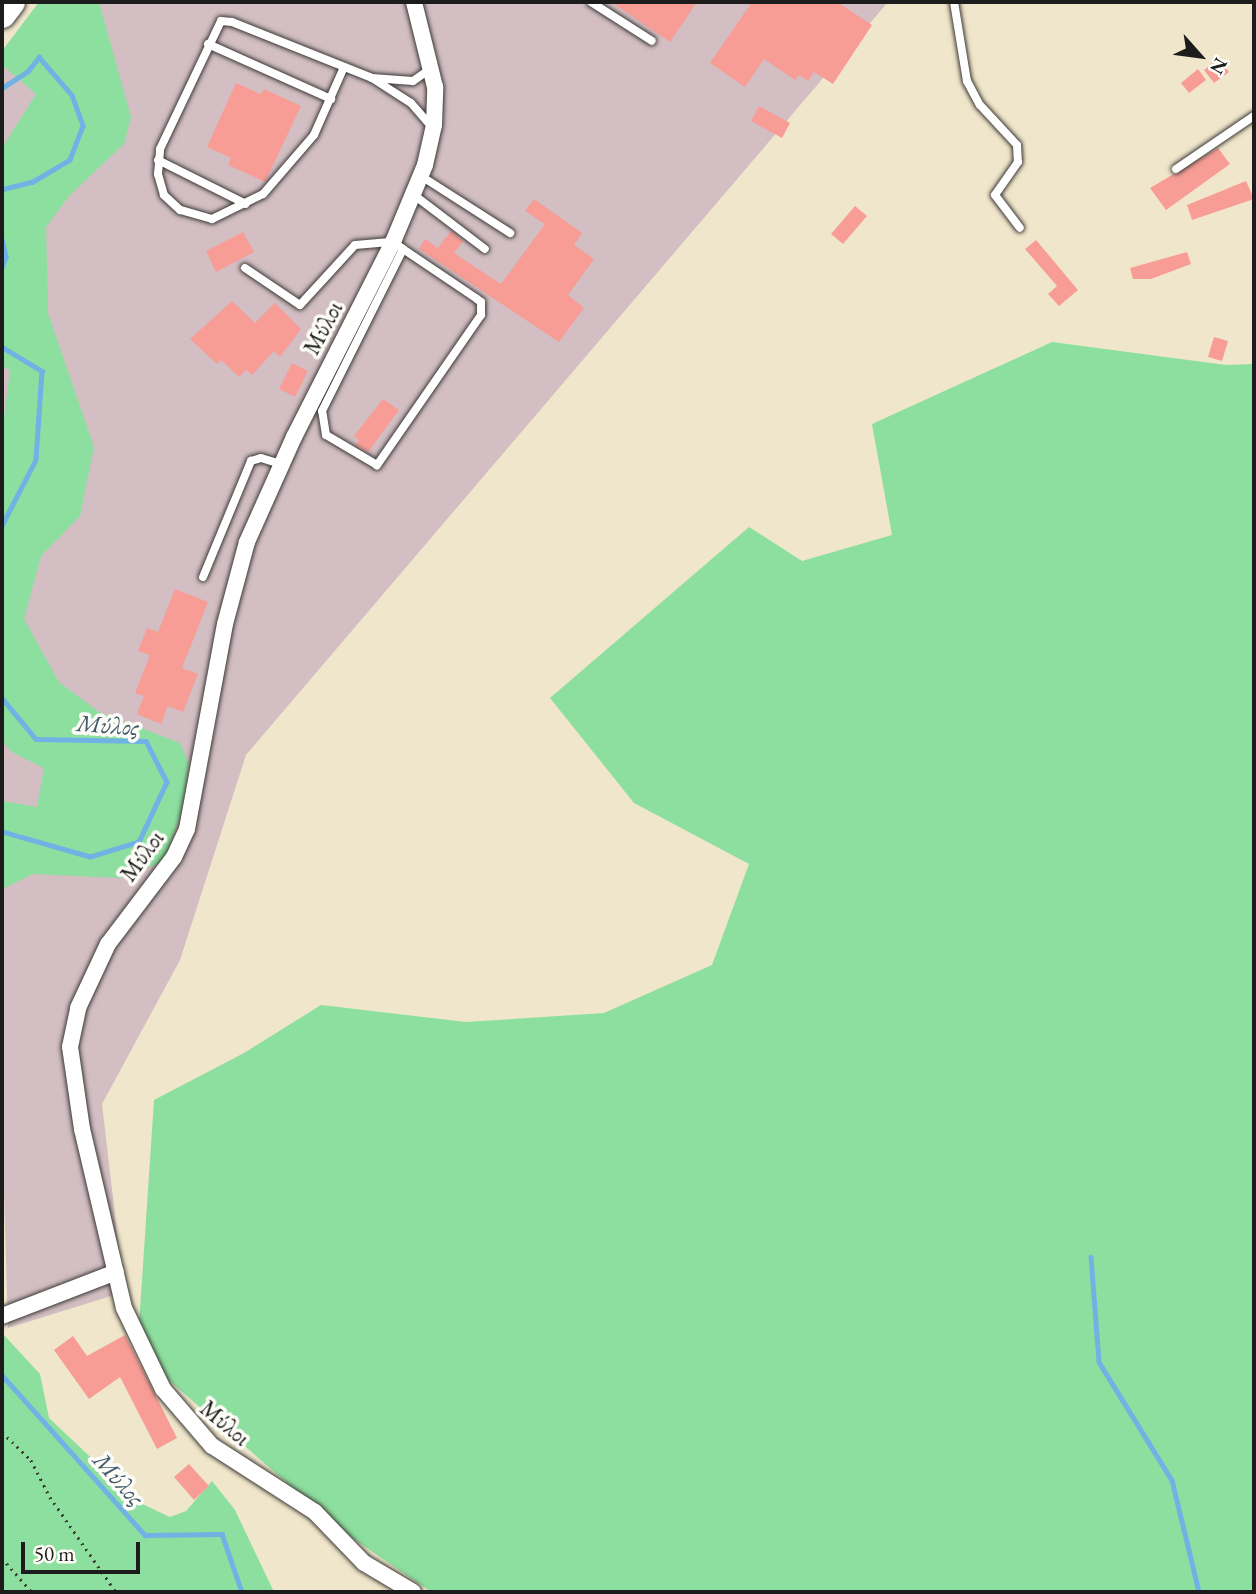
<!DOCTYPE html>
<meta charset="utf-8">
<style>
body{margin:0}
#map{position:relative;width:1256px;height:1594px;overflow:hidden;background:#f0e6cb;font-family:"EB Garamond",serif}
div>[style]{position:absolute}
.industrial>*{inset:0;background:#d2bec3}
.green>*{inset:0;background:#8ddf9f}
.stream>*{height:4.5px;margin:-2.25px;padding:0 2.25px;transform-origin:2.25px;border-radius:2.25px;background:#71b2e5}
.building>*{inset:0;background:#f79d96}
.path>*{height:2.5px;margin-top:-1.25px;transform-origin:0;background:repeating-linear-gradient(90deg,#3c3a36 0 2px,transparent 0 7px)}
.roads{filter:drop-shadow(0 0 2px #3c3a36) drop-shadow(0 0 2px #3c3a36)}
.service>*{height:8px;margin:-4px;padding:0 4px;transform-origin:4px;border-radius:4px;background:#fff}
.minor>*{height:16px;margin:-8px;padding:0 8px;transform-origin:8px;border-radius:8px;background:#fff}
.motorway>*{height:28px;margin:-14px;padding:0 14px;transform-origin:14px;border-radius:14px;background:#fff}
span{translate:-50% -50%;white-space:nowrap;text-align:center;line-height:1.15;-webkit-text-stroke:7px #fdfcf7;paint-order:stroke}
.street-label{font-size:23px;color:#1c1c1c}
.water-label{font-size:24px;color:#3e586c;font-style:italic}
.frame{position:absolute;inset:0;border:4px solid #1c1c1c;pointer-events:none}
.north{position:absolute;left:1165px;top:21px;width:70px;height:70px;-webkit-text-stroke:5px #fdfcf7;paint-order:stroke;rotate:118deg;font-size:19px;font-weight:700;line-height:28px;text-align:center;color:#1c1c1c}
.north::after{content:'';display:block;margin:auto;width:24px;height:32px;background:#1c1c1c;clip-path:polygon(50% 0,100% 100%,50% 72%,0 100%)}
.scale{position:absolute;left:21px;top:1542px;width:119px;height:32px;box-sizing:border-box;border:4px solid #1c1c1c;border-top:0;padding-left:9px;font-size:21px;line-height:24px;white-space:nowrap;color:#1c1c1c;-webkit-text-stroke:5px #fdfcf7;paint-order:stroke}
</style>
<div id="map">
<div class="industrial">
<i style="clip-path:polygon(54px 2px,888px 2px,246px 755px,180px 960px,102px 1104px,124px 1292px,8px 1328px,2px 1125px,2px 69px)"></i>
</div>
<div class="green">
<i style="clip-path:polygon(39px 2px,99px 2px,131px 117px,124px 144px,70px 195px,46px 227px,48px 313px,94px 447px,80px 516px,41px 556px,24px 619px,59px 682px,99px 712px,180px 743px,189px 764px,184px 805px,165px 861px,120px 878px,33px 874px,2px 889px,2px 801px,37px 807px,44px 768px,12px 752px,2px 741px,2px 433px,10px 370px,2px 366px,2px 148px,36px 94px,2px 65px,2px 51px)"></i>
<i style="clip-path:polygon(1052px 342px,1226px 365px,1254px 364px,1254px 1592px,431px 1592px,345px 1533px,165px 1377px,139px 1325px,154px 1100px,244px 1053px,321px 1005px,466px 1022px,604px 1013px,712px 965px,749px 864px,634px 803px,550px 698px,749px 527px,802px 561px,892px 535px,872px 424px)"></i>
<i style="clip-path:polygon(2px 1333px,40px 1374px,49px 1418px,138px 1502px,170px 1517px,186px 1511px,212px 1481px,235px 1510px,274px 1592px,2px 1592px)"></i>
</div>
<div class="stream">
<i style="left:2px;top:88px;width:31px;rotate:-33deg"></i>
<i style="left:28px;top:71px;width:18px;rotate:-52deg"></i>
<i style="left:39px;top:57px;width:50px;rotate:49deg"></i>
<i style="left:72px;top:95px;width:33px;rotate:70deg"></i>
<i style="left:83px;top:126px;width:36px;rotate:111deg"></i>
<i style="left:70px;top:160px;width:43px;rotate:149.3deg"></i>
<i style="left:33px;top:182px;width:32px;rotate:166deg"></i>
<i style="left:2px;top:239px;width:18px;rotate:77deg"></i>
<i style="left:6px;top:257px;width:12px;rotate:110deg"></i>
<i style="left:2px;top:347px;width:47px;rotate:31deg"></i>
<i style="left:42px;top:371px;width:89px;rotate:93.9deg"></i>
<i style="left:36px;top:460px;width:74px;rotate:117.3deg"></i>
<i style="left:2px;top:698px;width:53px;rotate:50.3deg"></i>
<i style="left:36px;top:739px;width:110px;rotate:1deg"></i>
<i style="left:146px;top:741px;width:46px;rotate:62.9deg"></i>
<i style="left:167px;top:782px;width:66px;rotate:115deg"></i>
<i style="left:139px;top:842px;width:51px;rotate:163deg"></i>
<i style="left:90px;top:857px;width:91px;rotate:-164.1deg"></i>
<i style="left:1091px;top:1257px;width:105px;rotate:85.6deg"></i>
<i style="left:1099px;top:1362px;width:139px;rotate:58.3deg"></i>
<i style="left:1172px;top:1480px;width:115px;rotate:76.4deg"></i>
<i style="left:2px;top:1375px;width:215px;rotate:48.2deg"></i>
<i style="left:145px;top:1535px;width:77px;rotate:-0.7deg"></i>
<i style="left:222px;top:1534px;width:61px;rotate:71deg"></i>
</div>
<div class="building">
<i style="clip-path:polygon(611px 2px,697px 2px,670px 42px)"></i>
<i style="clip-path:polygon(752px 2px,837px 2px,872px 25px,833px 84px,814px 72px,808px 81px,799px 75px,795px 80px,764px 59px,745px 87px,710px 63px)"></i>
<i style="clip-path:polygon(1218px 58px,1229px 72px,1214px 83px,1204px 70px)"></i>
<i style="clip-path:polygon(1198px 69px,1206px 80px,1189px 93px,1181px 83px)"></i>
<i style="clip-path:polygon(236px 83px,261px 94px,264px 89px,301px 106px,265px 182px,228px 165px,231px 158px,207px 147px)"></i>
<i style="clip-path:polygon(759px 106px,790px 123px,782px 138px,751px 121px)"></i>
<i style="clip-path:polygon(1218px 148px,1230px 164px,1166px 210px,1150px 188px)"></i>
<i style="clip-path:polygon(1246px 181px,1254px 199px,1192px 220px,1187px 205px)"></i>
<i style="clip-path:polygon(534px 199px,582px 233px,574px 245px,594px 259px,568px 295px,584px 308px,559px 342px,419px 249px,425px 239px,438px 248px,451px 231px,463px 241px,454px 253px,501px 284px,545px 224px,525px 211px)"></i>
<i style="clip-path:polygon(855px 206px,867px 216px,843px 244px,831px 234px)"></i>
<i style="clip-path:polygon(243px 232px,254px 252px,216px 272px,206px 251px)"></i>
<i style="clip-path:polygon(1036px 240px,1078px 290px,1059px 306px,1048px 294px,1057px 286px,1025px 249px)"></i>
<i style="clip-path:polygon(1187px 252px,1191px 264px,1151px 279px,1133px 279px,1130px 268px)"></i>
<i style="clip-path:polygon(232px 301px,255px 323px,275px 303px,301px 329px,280px 357px,274px 351px,252px 375px,246px 370px,239px 377px,221px 360px,217px 364px,190px 339px)"></i>
<i style="clip-path:polygon(1214px 337px,1228px 341px,1222px 361px,1208px 357px)"></i>
<i style="clip-path:polygon(292px 363px,308px 371px,295px 397px,279px 389px)"></i>
<i style="clip-path:polygon(383px 399px,399px 410px,368px 452px,356px 445px,359px 440px,354px 436px)"></i>
<i style="clip-path:polygon(175px 589px,208px 602px,182px 668px,198px 674px,183px 712px,168px 706px,161px 724px,137px 714px,144px 696px,135px 693px,150px 655px,138px 651px,147px 628px,158px 632px)"></i>
<i style="clip-path:polygon(125px 1335px,177px 1438px,157px 1449px,120px 1377px,89px 1399px,54px 1350px,73px 1336px,87px 1356px)"></i>
<i style="clip-path:polygon(189px 1464px,209px 1486px,194px 1500px,174px 1477px)"></i>
</div>
<div class="path">
<i style="left:2px;top:1432px;width:40px;rotate:44deg"></i>
<i style="left:31px;top:1460px;width:42px;rotate:62.8deg"></i>
<i style="left:50px;top:1497px;width:116px;rotate:55.2deg"></i>
<i style="left:2px;top:1558px;width:45px;rotate:48.6deg"></i>
</div>
<div class="roads">
<div class="service">
<i style="left:591px;top:2px;width:72px;rotate:32.6deg"></i>
<i style="left:954px;top:2px;width:80px;rotate:80.7deg"></i>
<i style="left:967px;top:81px;width:27px;rotate:62deg"></i>
<i style="left:980px;top:105px;width:54px;rotate:47.2deg"></i>
<i style="left:1017px;top:145px;width:17px;rotate:87deg"></i>
<i style="left:1018px;top:162px;width:40px;rotate:124.9deg"></i>
<i style="left:995px;top:195px;width:41px;rotate:52.9deg"></i>
<i style="left:208px;top:44px;width:135px;rotate:24.1deg"></i>
<i style="left:344px;top:67px;width:74px;rotate:113.8deg"></i>
<i style="left:314px;top:135px;width:78px;rotate:130.8deg"></i>
<i style="left:263px;top:194px;width:57px;rotate:153.9deg"></i>
<i style="left:212px;top:219px;width:33px;rotate:-164deg"></i>
<i style="left:180px;top:210px;width:22px;rotate:-137deg"></i>
<i style="left:164px;top:195px;width:22px;rotate:-106deg"></i>
<i style="left:158px;top:174px;width:25px;rotate:-85deg"></i>
<i style="left:160px;top:149px;width:142px;rotate:-64.5deg"></i>
<i style="left:221px;top:21px;width:11px;rotate:5deg"></i>
<i style="left:232px;top:22px;width:151px;rotate:21.8deg"></i>
<i style="left:372px;top:78px;width:46px;rotate:32.7deg"></i>
<i style="left:411px;top:103px;width:32px;rotate:49deg"></i>
<i style="left:372px;top:78px;width:41px;rotate:4.2deg"></i>
<i style="left:413px;top:81px;width:21px;rotate:-35deg"></i>
<i style="left:158px;top:160px;width:98px;rotate:26.6deg"></i>
<i style="left:1176px;top:169px;width:94px;rotate:-34.2deg"></i>
<i style="left:421px;top:176px;width:106px;rotate:32.6deg"></i>
<i style="left:414px;top:195px;width:89px;rotate:37.3deg"></i>
<i style="left:245px;top:268px;width:66px;rotate:33.9deg"></i>
<i style="left:300px;top:305px;width:81px;rotate:-47.5deg"></i>
<i style="left:355px;top:245px;width:38px;rotate:-5deg"></i>
<i style="left:393px;top:242px;width:12px;rotate:35deg"></i>
<i style="left:403px;top:249px;width:89px;rotate:34deg"></i>
<i style="left:477px;top:299px;width:5px;rotate:37deg"></i>
<i style="left:481px;top:302px;width:13px;rotate:90deg"></i>
<i style="left:481px;top:315px;width:183px;rotate:124.7deg"></i>
<i style="left:377px;top:465px;width:59px;rotate:-149.5deg"></i>
<i style="left:326px;top:435px;width:24px;rotate:-99deg"></i>
<i style="left:322px;top:411px;width:181px;rotate:-63.4deg"></i>
<i style="left:203px;top:577px;width:126px;rotate:-67.5deg"></i>
<i style="left:251px;top:461px;width:10px;rotate:-17deg"></i>
<i style="left:261px;top:458px;width:21px;rotate:17deg"></i>
</div>
<div class="minor">
<i style="left:2px;top:1316px;width:122px;rotate:-21.1deg"></i>
<i style="left:413px;top:1592px;width:57px;rotate:-149.4deg"></i>
<i style="left:364px;top:1563px;width:71px;rotate:-133.9deg"></i>
<i style="left:315px;top:1512px;width:122px;rotate:-147.3deg"></i>
<i style="left:212px;top:1446px;width:75px;rotate:-130.7deg"></i>
<i style="left:163px;top:1389px;width:90px;rotate:-115.7deg"></i>
<i style="left:124px;top:1308px;width:184px;rotate:-103.2deg"></i>
<i style="left:82px;top:1129px;width:83px;rotate:-98.3deg"></i>
<i style="left:70px;top:1047px;width:40px;rotate:-78deg"></i>
<i style="left:78px;top:1008px;width:71px;rotate:-64.9deg"></i>
<i style="left:108px;top:944px;width:109px;rotate:-52.8deg"></i>
<i style="left:174px;top:857px;width:31px;rotate:-65deg"></i>
<i style="left:187px;top:829px;width:208px;rotate:-79.5deg"></i>
<i style="left:225px;top:624px;width:85px;rotate:-75deg"></i>
<i style="left:247px;top:542px;width:115px;rotate:-65.9deg"></i>
<i style="left:294px;top:437px;width:219px;rotate:-63.1deg"></i>
<i style="left:393px;top:242px;width:83px;rotate:-67.4deg"></i>
<i style="left:425px;top:165px;width:41px;rotate:-77.3deg"></i>
<i style="left:434px;top:125px;width:38px;rotate:-88deg"></i>
<i style="left:435px;top:87px;width:88px;rotate:-103.9deg"></i>
</div>
<div class="motorway">
<i style="left:2px;top:14px;width:15px;rotate:-53deg"></i>
</div>
</div>
<div class="street-label">
<span style="left:323px;top:328px;rotate:-62deg">Μύλοι</span>
<span style="left:142px;top:856px;rotate:-54deg">Μύλοι</span>
<span style="left:225px;top:1423px;rotate:40deg">Μύλοι</span>
</div>
<div class="water-label">
<span style="left:108px;top:725px;rotate:4deg">Μύλος</span>
<span style="left:119px;top:1479px;rotate:48deg">Μύλος</span>
</div>
<div class="frame"></div>
<div class="north">N</div>
<div class="scale">50 m</div>
</div>
